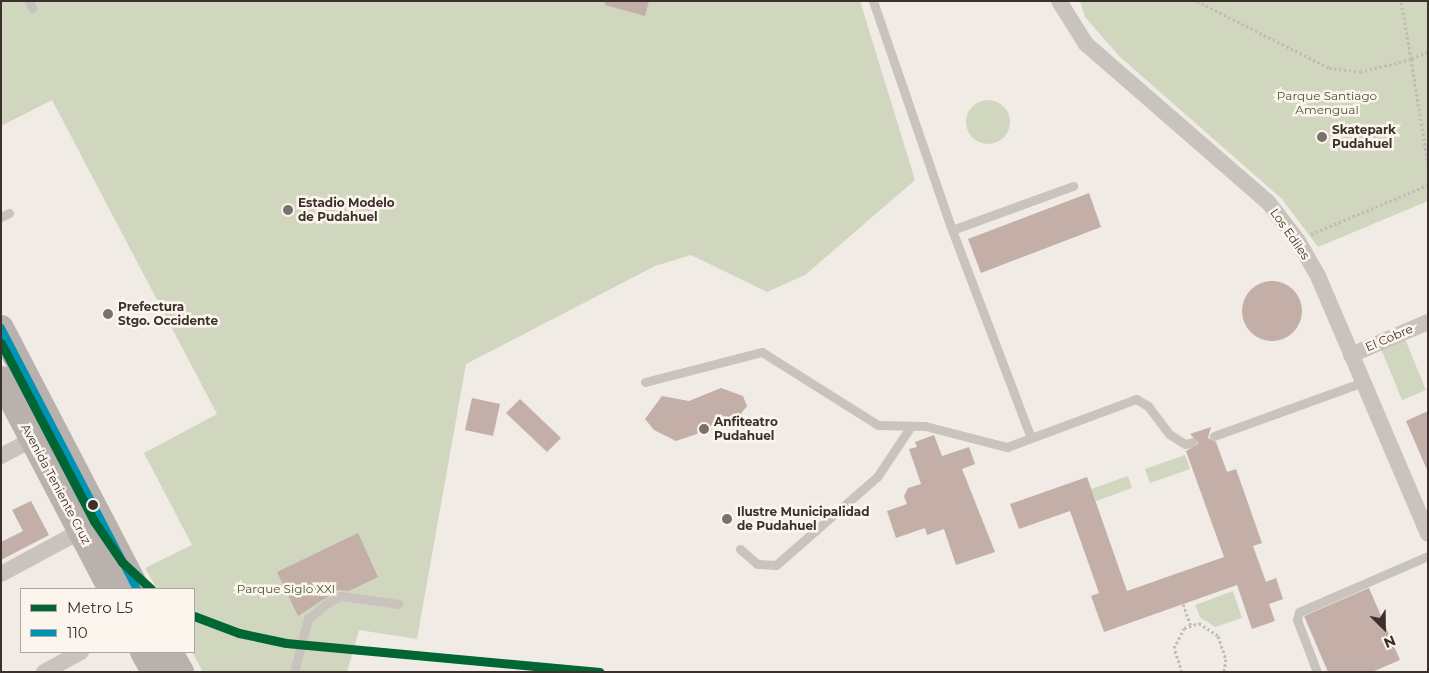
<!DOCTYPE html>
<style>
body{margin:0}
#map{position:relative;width:1429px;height:673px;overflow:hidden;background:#f0ebe5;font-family:Montserrat,sans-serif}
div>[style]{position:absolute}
.green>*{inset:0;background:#d1d6bf}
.round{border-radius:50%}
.building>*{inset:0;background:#c3afa7}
.path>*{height:3px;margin-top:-1.5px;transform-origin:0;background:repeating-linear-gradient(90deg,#c2bbb6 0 2.5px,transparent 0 5px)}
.lane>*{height:9px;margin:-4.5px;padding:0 4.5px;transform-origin:4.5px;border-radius:4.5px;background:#c9c3be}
.street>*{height:16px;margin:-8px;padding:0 8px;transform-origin:8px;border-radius:8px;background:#c9c3be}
.primary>*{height:26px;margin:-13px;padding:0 13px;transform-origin:13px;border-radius:13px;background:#b8b1ad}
.bus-1>*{height:8px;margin:-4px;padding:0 4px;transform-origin:4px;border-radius:4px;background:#0093b3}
.metro-1>*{height:9px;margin:-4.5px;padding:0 4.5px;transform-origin:4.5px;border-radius:4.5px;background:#063}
.dots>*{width:14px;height:14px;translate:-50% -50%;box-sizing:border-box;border:2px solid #fbf5ee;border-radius:50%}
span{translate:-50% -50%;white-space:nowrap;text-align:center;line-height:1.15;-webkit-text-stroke:5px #fbf5ee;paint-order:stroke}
.park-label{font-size:12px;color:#4a5a2e}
.poi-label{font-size:12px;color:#3b302b;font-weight:700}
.left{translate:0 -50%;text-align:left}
.street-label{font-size:12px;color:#3b302b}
.frame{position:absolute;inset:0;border:2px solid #3b302b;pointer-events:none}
.legend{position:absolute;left:20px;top:588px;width:175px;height:65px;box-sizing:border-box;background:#fbf5ee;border:1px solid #aea6a0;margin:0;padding:6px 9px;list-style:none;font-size:15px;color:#3b302b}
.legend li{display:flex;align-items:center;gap:10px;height:25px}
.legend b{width:25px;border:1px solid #aea6a0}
.north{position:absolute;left:1359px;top:603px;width:50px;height:50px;-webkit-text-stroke:4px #fbf5ee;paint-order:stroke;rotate:157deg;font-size:14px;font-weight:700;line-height:20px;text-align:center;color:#3b302b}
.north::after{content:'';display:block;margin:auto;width:18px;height:22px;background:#3b302b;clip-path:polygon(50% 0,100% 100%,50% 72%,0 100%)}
</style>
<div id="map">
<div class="green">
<i style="clip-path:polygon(1px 1px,860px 1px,915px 180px,805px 275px,767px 292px,691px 255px,655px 266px,466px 364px,417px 639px,359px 630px,347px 672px,203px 672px,192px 652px,194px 589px,157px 589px,145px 568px,192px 545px,144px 453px,217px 414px,52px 100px,1px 126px)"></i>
<i style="clip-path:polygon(1080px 1px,1428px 1px,1428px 201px,1318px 247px,1282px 199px,1119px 56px,1085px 17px)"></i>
<i class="round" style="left:966px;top:100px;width:44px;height:44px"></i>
<i style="clip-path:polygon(1405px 339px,1426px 390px,1402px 400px,1381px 349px)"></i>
<i style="clip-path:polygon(1185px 455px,1190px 469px,1150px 483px,1145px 469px)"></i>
<i style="clip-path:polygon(1128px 476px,1132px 488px,1096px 501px,1091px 489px)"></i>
<i style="clip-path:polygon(1233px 591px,1242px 618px,1215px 627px,1200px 617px,1195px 605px)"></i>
</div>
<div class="building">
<i style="clip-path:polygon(605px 1px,649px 1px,645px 16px,605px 5px)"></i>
<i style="clip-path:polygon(1089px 193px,1101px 227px,981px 273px,968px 239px)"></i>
<i class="round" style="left:1242px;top:281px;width:60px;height:60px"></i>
<i style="clip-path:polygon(721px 388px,743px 396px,747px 406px,736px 420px,712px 430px,702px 422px,697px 434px,676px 441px,654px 430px,645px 419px,662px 396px,689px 401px)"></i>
<i style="clip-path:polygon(472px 398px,500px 404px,493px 436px,465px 430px)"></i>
<i style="clip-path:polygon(520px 399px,561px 438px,547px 452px,506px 413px)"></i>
<i style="clip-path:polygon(1428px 411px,1428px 472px,1406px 421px)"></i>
<i style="clip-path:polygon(1211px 427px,1208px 438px,1216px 442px,1227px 472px,1236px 469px,1262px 543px,1253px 546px,1266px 582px,1276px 578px,1283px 599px,1269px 604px,1275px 621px,1252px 629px,1237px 585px,1104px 632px,1091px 596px,1099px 593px,1070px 511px,1019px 529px,1010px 504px,1087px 477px,1127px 591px,1224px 557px,1186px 451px,1199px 443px,1190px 434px)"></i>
<i style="clip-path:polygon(934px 435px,942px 456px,969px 447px,975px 464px,962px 469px,995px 552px,956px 565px,944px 529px,927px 535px,925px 528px,896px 538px,887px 511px,907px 504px,904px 496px,908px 488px,921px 484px,909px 449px,917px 447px,915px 442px)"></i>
<i style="clip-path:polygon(31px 501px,49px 535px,1px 560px,1px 542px,23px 531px,12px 510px)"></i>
<i style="clip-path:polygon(358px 533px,378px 577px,349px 591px,338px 590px,298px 616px,277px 572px)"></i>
<i style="clip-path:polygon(1369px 588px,1400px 660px,1372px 672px,1328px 672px,1304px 616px)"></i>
</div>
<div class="path">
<i style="left:1197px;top:1px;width:148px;rotate:26.9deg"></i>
<i style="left:1329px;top:68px;width:31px;rotate:7deg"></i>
<i style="left:1360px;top:72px;width:53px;rotate:-14.3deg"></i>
<i style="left:1411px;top:59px;width:59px;rotate:-99.8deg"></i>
<i style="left:1428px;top:52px;width:18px;rotate:158deg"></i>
<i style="left:1411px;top:59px;width:107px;rotate:80.9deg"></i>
<i style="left:1311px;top:234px;width:127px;rotate:-22.7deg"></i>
<i style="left:1183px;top:604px;width:23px;rotate:70deg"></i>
<i style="left:1182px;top:672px;width:25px;rotate:-108deg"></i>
<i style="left:1174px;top:648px;width:22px;rotate:-63deg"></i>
<i style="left:1184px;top:628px;width:16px;rotate:-18deg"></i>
<i style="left:1199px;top:623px;width:23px;rotate:34deg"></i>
<i style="left:1218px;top:636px;width:24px;rotate:71deg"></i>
<i style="left:1226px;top:659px;width:13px;rotate:99deg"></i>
</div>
<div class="lane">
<i style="left:29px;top:1px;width:8px;rotate:67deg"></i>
<i style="left:873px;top:1px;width:242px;rotate:71deg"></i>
<i style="left:952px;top:230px;width:222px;rotate:69.2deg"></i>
<i style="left:1px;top:217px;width:9px;rotate:-27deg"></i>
<i style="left:952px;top:230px;width:129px;rotate:-20deg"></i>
<i style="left:645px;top:382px;width:121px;rotate:-14.4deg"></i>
<i style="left:762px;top:352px;width:137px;rotate:32.2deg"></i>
<i style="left:878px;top:425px;width:47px;rotate:1.2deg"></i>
<i style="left:925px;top:426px;width:85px;rotate:14.4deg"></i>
<i style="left:1007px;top:447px;width:138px;rotate:-20.4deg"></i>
<i style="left:1136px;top:399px;width:14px;rotate:30deg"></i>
<i style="left:1148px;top:406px;width:35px;rotate:53deg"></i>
<i style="left:1169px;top:434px;width:19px;rotate:32deg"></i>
<i style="left:1185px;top:444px;width:8px;rotate:-14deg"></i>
<i style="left:1214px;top:436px;width:158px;rotate:-19.9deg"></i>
<i style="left:740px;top:549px;width:23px;rotate:41deg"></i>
<i style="left:757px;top:564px;width:19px;rotate:3deg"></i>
<i style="left:776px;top:565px;width:134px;rotate:-41.1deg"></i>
<i style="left:877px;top:477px;width:61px;rotate:-56.3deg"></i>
<i style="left:294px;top:672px;width:55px;rotate:-75.2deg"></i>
<i style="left:308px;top:619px;width:25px;rotate:-40deg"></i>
<i style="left:327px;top:603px;width:16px;rotate:-27deg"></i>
<i style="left:341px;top:596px;width:58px;rotate:8deg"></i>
<i style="left:1317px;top:672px;width:56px;rotate:-111deg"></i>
<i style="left:1297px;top:620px;width:8px;rotate:-76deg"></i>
<i style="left:1299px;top:612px;width:141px;rotate:-23.5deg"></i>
</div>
<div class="street">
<i style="left:1059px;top:1px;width:51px;rotate:57.9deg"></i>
<i style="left:1086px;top:44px;width:241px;rotate:41deg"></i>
<i style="left:1268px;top:202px;width:49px;rotate:52.4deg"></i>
<i style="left:1298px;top:241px;width:40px;rotate:60.3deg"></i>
<i style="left:1318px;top:276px;width:280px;rotate:66.9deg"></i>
<i style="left:1351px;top:355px;width:84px;rotate:-23.2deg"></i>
<i style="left:1px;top:456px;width:43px;rotate:-27.8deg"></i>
<i style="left:1px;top:574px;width:91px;rotate:-28.3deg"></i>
<i style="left:44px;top:672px;width:42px;rotate:-28.4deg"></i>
</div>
<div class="primary">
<i style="left:1px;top:328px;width:294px;rotate:62.5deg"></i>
<i style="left:1px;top:379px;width:237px;rotate:62.4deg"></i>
<i style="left:143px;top:652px;width:23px;rotate:61deg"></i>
<i style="left:170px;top:652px;width:23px;rotate:61deg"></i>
</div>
<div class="bus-1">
<i style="left:1px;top:328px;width:294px;rotate:62.5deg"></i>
</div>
<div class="metro-1">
<i style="left:1px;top:343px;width:201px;rotate:62.4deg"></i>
<i style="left:94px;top:521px;width:50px;rotate:55.7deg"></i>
<i style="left:122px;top:562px;width:40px;rotate:43deg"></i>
<i style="left:194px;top:616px;width:48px;rotate:20.7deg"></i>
<i style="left:239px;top:633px;width:48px;rotate:12deg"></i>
<i style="left:286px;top:643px;width:315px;rotate:5.3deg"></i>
</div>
<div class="dots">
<i style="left:1322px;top:137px;background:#7a716c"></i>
<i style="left:288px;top:210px;background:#7a716c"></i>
<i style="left:108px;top:314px;background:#7a716c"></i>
<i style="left:704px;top:429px;background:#7a716c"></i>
<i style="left:93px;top:505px;background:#3b302b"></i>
<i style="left:727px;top:519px;background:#7a716c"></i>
</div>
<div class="park-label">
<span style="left:1327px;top:103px">Parque Santiago<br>Amengual</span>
<span style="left:286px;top:589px">Parque Siglo XXI</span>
</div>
<div class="poi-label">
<span class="left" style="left:1332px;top:137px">Skatepark<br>Pudahuel</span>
<span class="left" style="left:298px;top:210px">Estadio Modelo<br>de Pudahuel</span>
<span class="left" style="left:118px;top:314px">Prefectura<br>Stgo. Occidente</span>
<span class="left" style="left:714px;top:429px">Anfiteatro<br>Pudahuel</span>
<span class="left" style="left:737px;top:519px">Ilustre Municipalidad<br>de Pudahuel</span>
</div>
<div class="street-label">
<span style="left:1290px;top:234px;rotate:55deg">Los Ediles</span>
<span style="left:1389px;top:338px;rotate:-23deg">El Cobre</span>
<span style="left:56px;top:484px;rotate:62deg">Avenida Teniente Cruz</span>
</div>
<div class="frame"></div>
<ul class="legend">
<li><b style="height:6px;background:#063"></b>Metro L5</li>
<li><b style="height:6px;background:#0093b3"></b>110</li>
</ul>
<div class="north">N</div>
</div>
